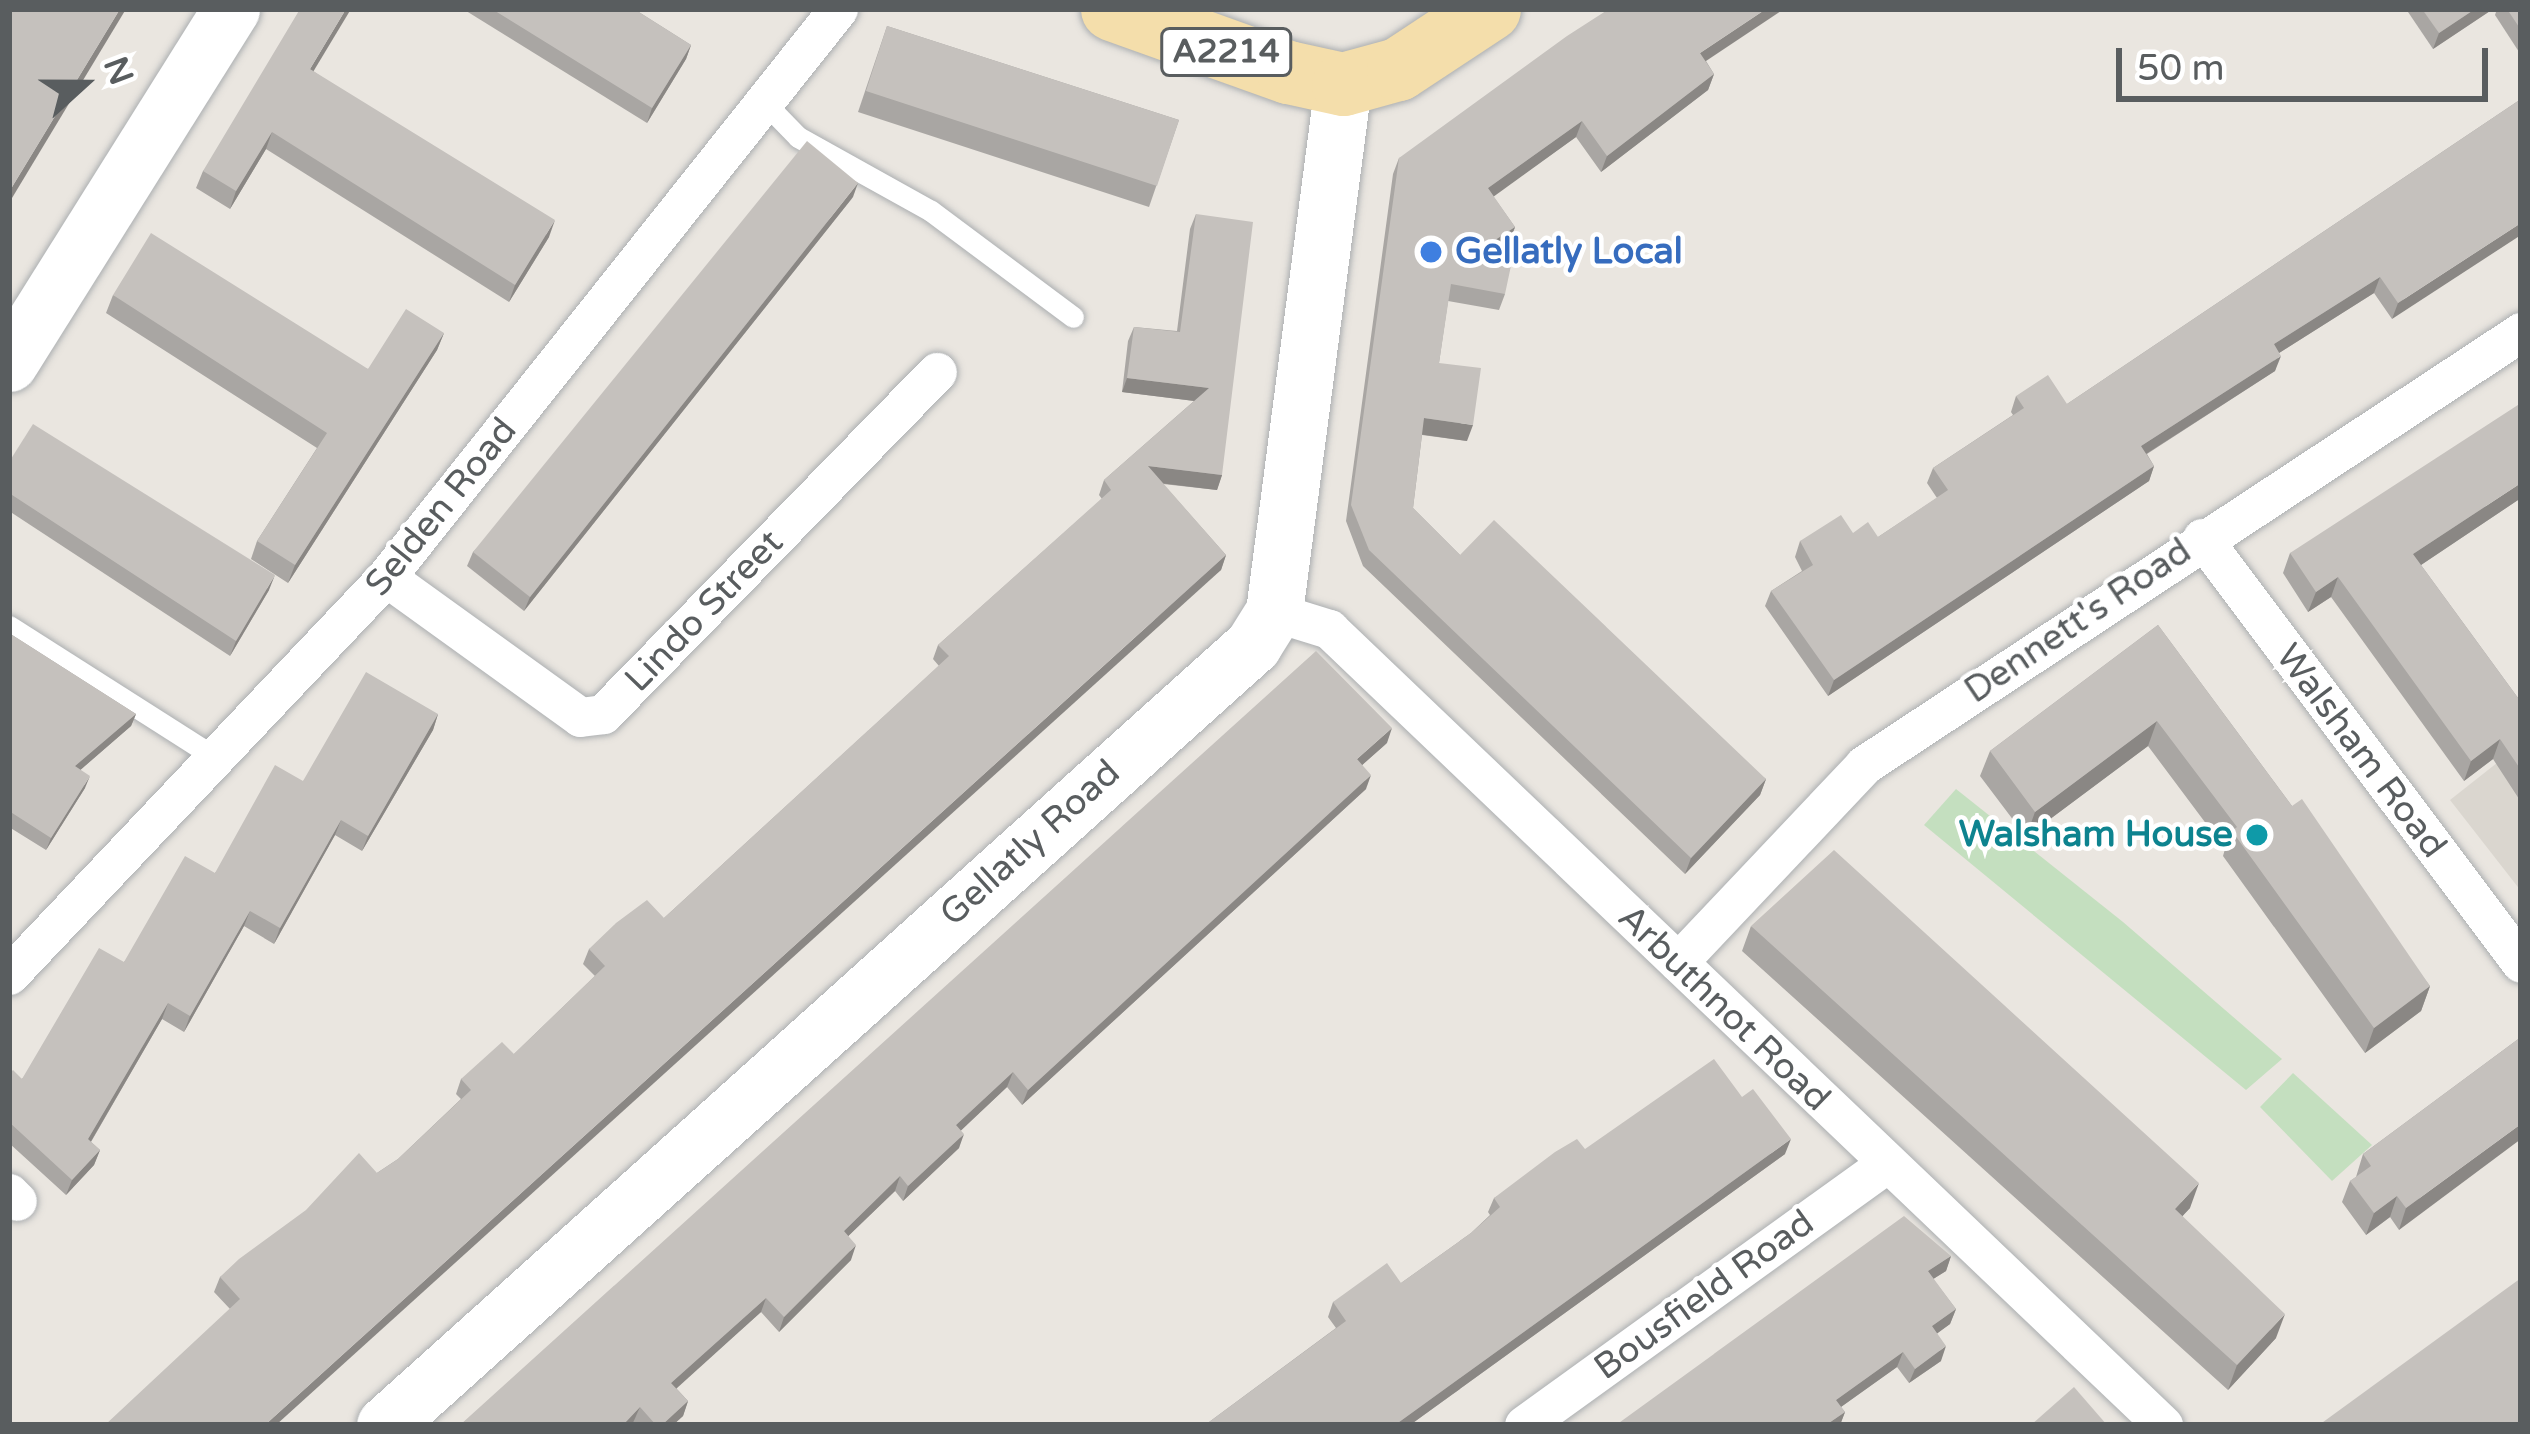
<!DOCTYPE html>
<style>
body{margin:0}
#map{position:relative;width:2530px;height:1434px;overflow:hidden;background:#eae6e0;font-family:"Varela Round",sans-serif}
div>[style]{position:absolute}
.education>*{inset:0;background:#dad6cf}
.green>*{inset:0;background:#c4dfbf}
.roads{filter:drop-shadow(0 0 3px #acafb1) drop-shadow(0 0 3px #acafb1)}
.lane>*{height:21px;margin:-10.5px;padding:0 10.5px;transform-origin:10.5px;border-radius:10.5px;background:#fff}
.street>*{height:39px;margin:-19.5px;padding:0 19.5px;transform-origin:19.5px;border-radius:19.5px;background:#fff}
.secondary>*{height:57px;margin:-28.5px;padding:0 28.5px;transform-origin:28.5px;border-radius:28.5px;background:#fff}
.primary>*{height:63px;margin:-31.5px;padding:0 31.5px;transform-origin:31.5px;border-radius:31.5px;background:#f4deab}
.wall>*{inset:0;background:#a9a6a3}
.shaded-wall>*{inset:0;background:#8a8784}
.building>*{inset:0;background:#c5c1bd}
.dots>*{width:33px;height:33px;translate:-50% -50%;box-sizing:border-box;border:6px solid #fff;border-radius:50%}
span{translate:-50% -50%;white-space:nowrap;text-align:center;line-height:1.15;-webkit-text-stroke:9px #fff;paint-order:stroke}
.shield-label span{padding:3px 9px;background:#fff;border:3px solid;border-radius:9px;-webkit-text-stroke-width:0}
.shield-label{font-size:33px;color:#595d5f;font-weight:700}
.shop-label{font-size:36px;color:#366cbe;font-weight:700}
.left{translate:0 -50%;text-align:left}
.street-label{font-size:36px;color:#595d5f}
.culture-label{font-size:36px;color:#0d838f;font-weight:700}
.right{translate:-100% -50%;text-align:right}
.frame{position:absolute;inset:0;border:12px solid #595d5f;pointer-events:none}
.north{position:absolute;left:24px;top:24px;width:120px;height:120px;-webkit-text-stroke:9px #fff;paint-order:stroke;rotate:69deg;font-size:33px;font-weight:700;line-height:48px;text-align:center;color:#595d5f}
.north::after{content:'';display:block;margin:auto;width:42px;height:54px;background:#595d5f;clip-path:polygon(50% 0,100% 100%,50% 72%,0 100%)}
.scale{position:absolute;left:2116px;top:48px;width:372px;height:54px;box-sizing:border-box;border:6px solid #595d5f;border-top:0;padding-left:15px;font-size:36px;line-height:42px;white-space:nowrap;color:#595d5f;-webkit-text-stroke:9px #fff;paint-order:stroke}
</style>
<div id="map">
<div class="education">
<i style="clip-path:polygon(2521px 744px,2521px 891px,2450px 800px)"></i>
</div>
<div class="green">
<i style="clip-path:polygon(1956px 789px,2123px 922px,2282px 1059px,2246px 1090px,1924px 825px)"></i>
<i style="clip-path:polygon(2293px 1073px,2372px 1145px,2332px 1181px,2260px 1107px)"></i>
</div>
<div class="roads">
<div class="lane">
<i style="left:762px;top:100px;width:52px;rotate:45.8deg"></i>
<i style="left:798px;top:137px;width:152px;rotate:29.1deg"></i>
<i style="left:931px;top:211px;width:177px;rotate:36.7deg"></i>
<i style="left:9px;top:626px;width:248px;rotate:32.5deg"></i>
</div>
<div class="street">
<i style="left:2202px;top:538px;width:531px;rotate:53.11deg"></i>
<i style="left:386px;top:577px;width:239px;rotate:35.8deg"></i>
<i style="left:580px;top:717px;width:23px;rotate:-7deg"></i>
<i style="left:603px;top:714px;width:478px;rotate:-45.7deg"></i>
<i style="left:1274px;top:612px;width:58px;rotate:17.2deg"></i>
<i style="left:1329px;top:629px;width:1153px;rotate:43.66deg"></i>
<i style="left:1678px;top:962px;width:271px;rotate:-46.6deg"></i>
<i style="left:1864px;top:765px;width:787px;rotate:-33.39deg"></i>
<i style="left:9px;top:975px;width:548px;rotate:-46.55deg"></i>
<i style="left:386px;top:577px;width:726px;rotate:-51.49deg"></i>
<i style="left:9px;top:1193px;width:11px;rotate:45deg"></i>
<i style="left:1524px;top:1425px;width:445px;rotate:-35.8deg"></i>
</div>
<div class="secondary">
<i style="left:9px;top:363px;width:418px;rotate:-57.9deg"></i>
<i style="left:385px;top:1425px;width:1167px;rotate:-41.94deg"></i>
<i style="left:1253px;top:645px;width:39px;rotate:-58deg"></i>
<i style="left:1274px;top:612px;width:532px;rotate:-82.55deg"></i>
</div>
<div class="primary">
<i style="left:1112px;top:9px;width:187px;rotate:19.7deg"></i>
<i style="left:1288px;top:72px;width:56px;rotate:12.3deg"></i>
<i style="left:1343px;top:84px;width:57px;rotate:-15.3deg"></i>
<i style="left:1398px;top:69px;width:109px;rotate:-33.4deg"></i>
</div>
</div>
<div class="wall">
<i style="clip-path:polygon(463px 9px,634px 9px,691px 45px,686px 59px,647px 123px)"></i>
<i style="clip-path:polygon(2406px 9px,2493px 9px,2433px 49px)"></i>
<i style="clip-path:polygon(2497px 9px,2521px 9px,2521px 55px,2495px 15px)"></i>
<i style="clip-path:polygon(887px 26px,1179px 120px,1149px 207px,858px 112px)"></i>
<i style="clip-path:polygon(1706px 61px,1714px 74px,1708px 90px,1601px 172px,1576px 137px,1493px 196px,1515px 227px,1509px 243px,1500px 249px,1505px 294px,1499px 310px,1448px 301px,1439px 363px,1467px 441px,1422px 435px,1413px 508px,1460px 555px,1766px 779px,1760px 795px,1685px 874px,1363px 566px,1346px 521px,1393px 174px,1399px 158px)"></i>
<i style="clip-path:polygon(313px 71px,549px 237px,509px 302px,266px 149px,230px 209px,196px 188px,203px 171px)"></i>
<i style="clip-path:polygon(2521px 99px,2392px 319px,2374px 293px,2279px 353px,2275px 371px,2147px 454px,2154px 466px,2149px 481px,1828px 696px,1765px 606px,1771px 591px,1802px 571px,1795px 557px,1800px 541px,1853px 533px,1878px 537px,1937px 498px,1927px 483px,1933px 468px,2013px 415px,2011px 412px,2016px 396px,2067px 404px)"></i>
<i style="clip-path:polygon(853px 197px,524px 611px,467px 566px,473px 552px)"></i>
<i style="clip-path:polygon(1196px 214px,1222px 475px,1217px 490px,1163px 484px,1226px 555px,1221px 570px,230px 1309px,214px 1292px,220px 1277px,398px 1159px,461px 1099px,456px 1094px,461px 1079px,514px 1054px,595px 976px,583px 964px,589px 949px,664px 918px,939px 666px,933px 659px,938px 645px,1102px 499px,1099px 495px,1104px 480px,1194px 401px,1122px 392px,1128px 341px,1134px 327px,1177px 331px,1190px 229px)"></i>
<i style="clip-path:polygon(113px 295px,368px 369px,444px 333px,437px 350px,288px 583px,251px 559px,257px 541px,317px 448px,106px 313px)"></i>
<i style="clip-path:polygon(9px 462px,269px 590px,230px 656px,9px 511px)"></i>
<i style="clip-path:polygon(2521px 498px,2421px 565px,2521px 702px,2521px 802px,2493px 759px,2464px 781px,2331px 597px,2308px 612px,2283px 573px,2290px 553px)"></i>
<i style="clip-path:polygon(2158px 625px,2292px 806px,2430px 986px,2421px 1011px,2365px 1053px,2223px 856px,2225px 849px,2148px 746px,2026px 837px,1980px 776px,1990px 751px)"></i>
<i style="clip-path:polygon(9px 633px,136px 714px,131px 726px,80px 770px,85px 788px,46px 850px,9px 827px)"></i>
<i style="clip-path:polygon(438px 714px,433px 730px,362px 851px,335px 835px,274px 944px,244px 926px,184px 1032px,162px 1019px,91px 1142px,100px 1150px,94px 1165px,66px 1195px,9px 1143px,9px 1074px,22px 1079px,124px 962px,215px 873px,303px 781px)"></i>
<i style="clip-path:polygon(1387px 743px,1362px 765px,1366px 789px,1022px 1105px,1007px 1087px,961px 1130px,959px 1148px,903px 1201px,895px 1191px,848px 1236px,851px 1260px,779px 1332px,761px 1312px,676px 1388px,688px 1401px,683px 1416px,673px 1425px,637px 1425px,634px 1422px,632px 1425px,460px 1425px)"></i>
<i style="clip-path:polygon(1751px 926px,2190px 1208px,2182px 1216px,2276px 1338px,2228px 1390px,1742px 951px)"></i>
<i style="clip-path:polygon(2521px 1037px,2399px 1230px,2390px 1217px,2366px 1235px,2342px 1202px,2350px 1181px,2356px 1177px,2363px 1154px)"></i>
<i style="clip-path:polygon(1585px 1149px,1785px 1154px,1410px 1425px,1205px 1425px,1336px 1328px,1328px 1317px,1333px 1302px,1401px 1283px,1471px 1233px,1490px 1215px,1488px 1212px,1494px 1198px)"></i>
<i style="clip-path:polygon(1951px 1256px,1946px 1271px,1933px 1279px,1956px 1309px,1950px 1324px,1937px 1333px,1941px 1361px,1909px 1383px,1897px 1367px,1841px 1407px,1845px 1412px,1840px 1425px,1616px 1425px)"></i>
</div>
<div class="shaded-wall">
<i style="clip-path:polygon(120px 9px,126px 9px,9px 203px,9px 192px)"></i>
<i style="clip-path:polygon(346px 9px,351px 9px,304px 87px,310px 69px)"></i>
<i style="clip-path:polygon(1766px 9px,1784px 9px,1694px 69px,1700px 53px)"></i>
<i style="clip-path:polygon(2475px 9px,2493px 9px,2433px 49px,2439px 33px)"></i>
<i style="clip-path:polygon(691px 45px,686px 59px,647px 123px,652px 108px)"></i>
<i style="clip-path:polygon(1714px 74px,1708px 90px,1601px 172px,1607px 156px)"></i>
<i style="clip-path:polygon(1582px 121px,1576px 137px,1482px 205px,1488px 188px)"></i>
<i style="clip-path:polygon(272px 132px,266px 149px,230px 209px,236px 191px)"></i>
<i style="clip-path:polygon(858px 183px,853px 197px,524px 611px,530px 597px)"></i>
<i style="clip-path:polygon(555px 220px,549px 237px,509px 302px,515px 285px)"></i>
<i style="clip-path:polygon(2521px 223px,2521px 235px,2392px 319px,2398px 303px)"></i>
<i style="clip-path:polygon(1515px 227px,1509px 243px,1486px 258px,1492px 242px)"></i>
<i style="clip-path:polygon(2380px 277px,2374px 293px,2268px 360px,2274px 344px)"></i>
<i style="clip-path:polygon(444px 333px,437px 350px,288px 583px,295px 565px)"></i>
<i style="clip-path:polygon(2281px 356px,2275px 371px,2135px 461px,2141px 446px)"></i>
<i style="clip-path:polygon(1127px 378px,1209px 388px,1203px 402px,1122px 392px)"></i>
<i style="clip-path:polygon(1424px 418px,1473px 425px,1467px 441px,1418px 434px)"></i>
<i style="clip-path:polygon(1148px 466px,1222px 475px,1217px 490px,1143px 481px)"></i>
<i style="clip-path:polygon(2154px 466px,2149px 481px,1828px 696px,1834px 680px)"></i>
<i style="clip-path:polygon(2521px 483px,2521px 498px,2406px 575px,2413px 554px)"></i>
<i style="clip-path:polygon(1226px 555px,1221px 570px,276px 1425px,265px 1425px)"></i>
<i style="clip-path:polygon(275px 575px,269px 590px,230px 656px,236px 641px)"></i>
<i style="clip-path:polygon(2338px 577px,2331px 597px,2308px 612px,2316px 592px)"></i>
<i style="clip-path:polygon(136px 714px,131px 726px,70px 779px,75px 766px)"></i>
<i style="clip-path:polygon(438px 714px,433px 730px,362px 851px,368px 836px)"></i>
<i style="clip-path:polygon(2157px 721px,2148px 746px,2026px 837px,2035px 812px)"></i>
<i style="clip-path:polygon(1392px 728px,1387px 743px,1352px 774px,1357px 759px)"></i>
<i style="clip-path:polygon(2500px 739px,2493px 759px,2464px 781px,2471px 761px)"></i>
<i style="clip-path:polygon(1371px 775px,1366px 789px,1022px 1105px,1028px 1090px)"></i>
<i style="clip-path:polygon(90px 776px,85px 788px,46px 850px,51px 838px)"></i>
<i style="clip-path:polygon(1766px 779px,1760px 795px,1685px 874px,1691px 858px)"></i>
<i style="clip-path:polygon(341px 820px,335px 835px,274px 944px,280px 928px)"></i>
<i style="clip-path:polygon(250px 911px,244px 926px,184px 1032px,190px 1016px)"></i>
<i style="clip-path:polygon(2430px 986px,2421px 1011px,2365px 1053px,2374px 1028px)"></i>
<i style="clip-path:polygon(168px 1003px,162px 1019px,83px 1155px,88px 1139px)"></i>
<i style="clip-path:polygon(1013px 1072px,1007px 1087px,951px 1140px,956px 1125px)"></i>
<i style="clip-path:polygon(2521px 1124px,2521px 1139px,2399px 1230px,2406px 1208px)"></i>
<i style="clip-path:polygon(964px 1134px,959px 1148px,903px 1201px,908px 1186px)"></i>
<i style="clip-path:polygon(1791px 1139px,1785px 1154px,1410px 1425px,1395px 1425px)"></i>
<i style="clip-path:polygon(100px 1150px,94px 1165px,66px 1195px,72px 1180px)"></i>
<i style="clip-path:polygon(900px 1176px,895px 1191px,838px 1246px,844px 1231px)"></i>
<i style="clip-path:polygon(2199px 1183px,2190px 1208px,2166px 1234px,2175px 1209px)"></i>
<i style="clip-path:polygon(2397px 1196px,2390px 1217px,2366px 1235px,2374px 1213px)"></i>
<i style="clip-path:polygon(856px 1245px,851px 1260px,779px 1332px,784px 1317px)"></i>
<i style="clip-path:polygon(1951px 1256px,1946px 1271px,1922px 1286px,1928px 1271px)"></i>
<i style="clip-path:polygon(766px 1298px,761px 1312px,666px 1398px,671px 1383px)"></i>
<i style="clip-path:polygon(1956px 1309px,1950px 1324px,1927px 1341px,1932px 1326px)"></i>
<i style="clip-path:polygon(2285px 1314px,2276px 1338px,2228px 1390px,2237px 1365px)"></i>
<i style="clip-path:polygon(1946px 1346px,1941px 1361px,1909px 1383px,1915px 1369px)"></i>
<i style="clip-path:polygon(1903px 1352px,1897px 1367px,1831px 1414px,1836px 1400px)"></i>
<i style="clip-path:polygon(688px 1401px,683px 1416px,673px 1425px,662px 1425px)"></i>
<i style="clip-path:polygon(640px 1407px,632px 1425px,623px 1425px)"></i>
<i style="clip-path:polygon(1845px 1412px,1840px 1425px,1826px 1425px)"></i>
</div>
<div class="building">
<i style="clip-path:polygon(9px 9px,120px 9px,9px 192px)"></i>
<i style="clip-path:polygon(300px 9px,346px 9px,310px 69px,555px 220px,515px 285px,272px 132px,236px 191px,203px 171px)"></i>
<i style="clip-path:polygon(492px 9px,634px 9px,691px 45px,652px 108px)"></i>
<i style="clip-path:polygon(1609px 9px,1766px 9px,1700px 53px,1714px 74px,1607px 156px,1582px 121px,1488px 188px,1515px 227px,1492px 242px,1512px 261px,1505px 294px,1451px 284px,1439px 363px,1481px 368px,1473px 425px,1424px 418px,1413px 508px,1460px 555px,1494px 520px,1766px 779px,1691px 858px,1369px 550px,1351px 505px,1399px 158px,1567px 36px)"></i>
<i style="clip-path:polygon(2422px 9px,2475px 9px,2439px 33px)"></i>
<i style="clip-path:polygon(2507px 9px,2521px 9px,2521px 30px)"></i>
<i style="clip-path:polygon(887px 26px,1179px 120px,1157px 186px,866px 91px)"></i>
<i style="clip-path:polygon(2521px 99px,2521px 223px,2398px 303px,2380px 277px,2274px 344px,2281px 356px,2141px 446px,2154px 466px,1834px 680px,1771px 591px,1813px 565px,1800px 541px,1841px 515px,1853px 533px,1868px 522px,1878px 537px,1948px 490px,1933px 468px,2024px 408px,2016px 396px,2048px 375px,2067px 404px)"></i>
<i style="clip-path:polygon(807px 141px,858px 183px,530px 597px,473px 552px)"></i>
<i style="clip-path:polygon(1196px 214px,1253px 222px,1222px 475px,1148px 466px,1226px 555px,265px 1425px,105px 1425px,240px 1299px,220px 1277px,239px 1259px,306px 1210px,359px 1153px,377px 1173px,398px 1159px,471px 1090px,461px 1079px,502px 1042px,514px 1054px,605px 966px,589px 949px,616px 923px,647px 900px,664px 918px,949px 656px,938px 645px,1111px 490px,1104px 480px,1209px 388px,1127px 378px,1134px 327px,1180px 332px)"></i>
<i style="clip-path:polygon(151px 233px,368px 369px,406px 309px,444px 333px,295px 565px,257px 541px,327px 433px,113px 295px)"></i>
<i style="clip-path:polygon(2521px 403px,2521px 483px,2413px 554px,2521px 702px,2521px 770px,2500px 739px,2471px 761px,2338px 577px,2316px 592px,2290px 553px)"></i>
<i style="clip-path:polygon(33px 424px,275px 575px,236px 641px,9px 493px,9px 462px)"></i>
<i style="clip-path:polygon(2158px 625px,2292px 806px,2302px 799px,2430px 986px,2374px 1028px,2232px 831px,2237px 827px,2157px 721px,2035px 812px,1990px 751px)"></i>
<i style="clip-path:polygon(9px 633px,136px 714px,75px 766px,90px 776px,51px 838px,9px 811px)"></i>
<i style="clip-path:polygon(1316px 651px,1392px 728px,1357px 759px,1371px 775px,1028px 1090px,1013px 1072px,956px 1125px,964px 1134px,908px 1186px,900px 1176px,844px 1231px,856px 1245px,784px 1317px,766px 1298px,671px 1383px,688px 1401px,662px 1425px,656px 1425px,640px 1407px,623px 1425px,460px 1425px)"></i>
<i style="clip-path:polygon(366px 672px,438px 714px,368px 836px,341px 820px,280px 928px,250px 911px,190px 1016px,168px 1003px,88px 1139px,100px 1150px,72px 1180px,9px 1122px,9px 1074px,13px 1070px,22px 1079px,99px 948px,124px 962px,185px 856px,215px 873px,275px 765px,303px 781px)"></i>
<i style="clip-path:polygon(1834px 850px,2199px 1183px,2175px 1209px,2285px 1314px,2237px 1365px,1751px 926px)"></i>
<i style="clip-path:polygon(2521px 1037px,2521px 1124px,2406px 1208px,2397px 1196px,2374px 1213px,2350px 1181px,2371px 1166px,2363px 1154px)"></i>
<i style="clip-path:polygon(1714px 1059px,1742px 1097px,1753px 1089px,1791px 1139px,1395px 1425px,1205px 1425px,1346px 1321px,1333px 1302px,1387px 1263px,1401px 1283px,1471px 1233px,1500px 1207px,1494px 1198px,1555px 1152px,1577px 1139px,1585px 1149px)"></i>
<i style="clip-path:polygon(1904px 1216px,1951px 1256px,1928px 1271px,1956px 1309px,1932px 1326px,1946px 1346px,1915px 1369px,1903px 1352px,1836px 1400px,1845px 1412px,1826px 1425px,1616px 1425px)"></i>
<i style="clip-path:polygon(2521px 1278px,2521px 1425px,2319px 1425px)"></i>
<i style="clip-path:polygon(2074px 1387px,2107px 1425px,2031px 1425px)"></i>
</div>
<div class="dots">
<i style="left:1431px;top:252px;background:#3f7fe0"></i>
<i style="left:2257px;top:835px;background:#0f9aa8"></i>
</div>
<div class="shield-label">
<span style="left:1226px;top:52px">A2214</span>
</div>
<div class="shop-label">
<span class="left" style="left:1455px;top:252px">Gellatly Local</span>
</div>
<div class="street-label">
<span style="left:441px;top:507px;rotate:-51deg">Selden Road</span>
<span style="left:704px;top:611px;rotate:-46deg">Lindo Street</span>
<span style="left:2078px;top:621px;rotate:-34deg">Dennett's Road</span>
<span style="left:2361px;top:751px;rotate:53deg">Walsham Road</span>
<span style="left:1030px;top:843px;rotate:-42deg">Gellatly Road</span>
<span style="left:1724px;top:1008px;rotate:44deg">Arbuthnot Road</span>
<span style="left:1704px;top:1295px;rotate:-36deg">Bousfield Road</span>
</div>
<div class="culture-label">
<span class="right" style="left:2233px;top:835px">Walsham House</span>
</div>
<div class="frame"></div>
<div class="north">N</div>
<div class="scale">50 m</div>
</div>
